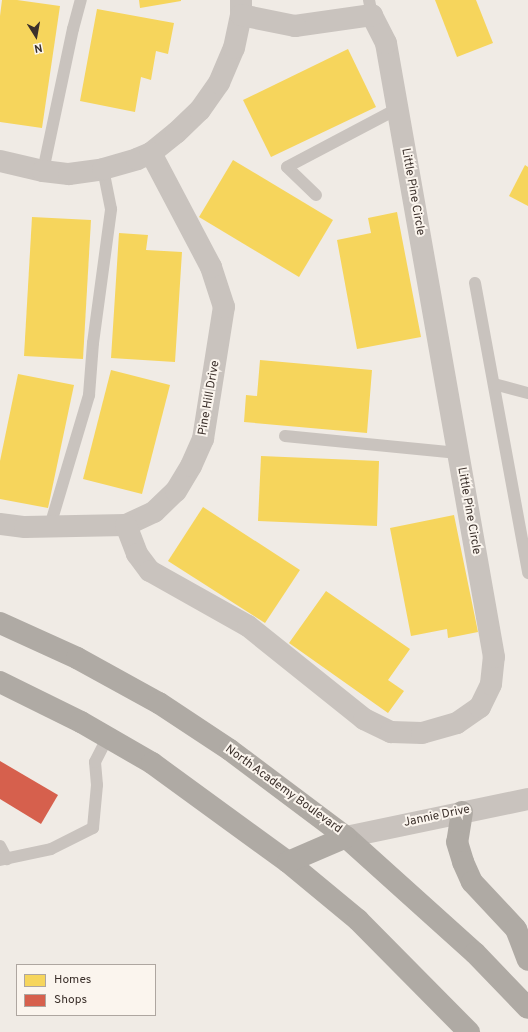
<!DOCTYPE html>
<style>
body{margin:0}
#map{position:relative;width:528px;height:1032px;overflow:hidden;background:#f0ebe5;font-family:Overpass,sans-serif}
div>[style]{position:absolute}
.homes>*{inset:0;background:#f6d55c}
.shops>*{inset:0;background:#d6604d}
.lane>*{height:12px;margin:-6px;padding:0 6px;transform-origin:6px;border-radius:6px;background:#c9c3be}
.street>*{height:22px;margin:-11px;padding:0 11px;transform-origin:11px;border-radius:11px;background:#c9c3be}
.highway>*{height:22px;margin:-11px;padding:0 11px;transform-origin:11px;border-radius:11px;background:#afaaa4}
span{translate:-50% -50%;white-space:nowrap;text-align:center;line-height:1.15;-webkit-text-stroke:4px #fbf5ee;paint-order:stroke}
.street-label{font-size:12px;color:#3b302b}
.legend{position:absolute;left:16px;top:964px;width:140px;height:52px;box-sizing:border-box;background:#fbf5ee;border:1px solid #aea6a0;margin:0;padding:5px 7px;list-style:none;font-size:12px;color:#3b302b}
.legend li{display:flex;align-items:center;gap:8px;height:20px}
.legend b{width:20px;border:1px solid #aea6a0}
.north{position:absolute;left:16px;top:16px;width:40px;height:40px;-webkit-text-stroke:3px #fbf5ee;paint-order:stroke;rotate:169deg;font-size:11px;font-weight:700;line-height:16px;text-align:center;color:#3b302b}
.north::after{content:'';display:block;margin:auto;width:14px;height:18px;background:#3b302b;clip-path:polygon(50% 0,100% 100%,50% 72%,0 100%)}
</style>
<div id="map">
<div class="homes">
<i style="clip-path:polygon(2px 0,17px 0,60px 6px,42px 128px,0 122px,0 16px)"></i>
<i style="clip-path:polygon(139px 0,181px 0,181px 1px,140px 8px)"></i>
<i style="clip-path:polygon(435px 0,476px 0,493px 43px,457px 57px)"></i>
<i style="clip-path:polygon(97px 9px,174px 23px,168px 54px,156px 51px,151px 80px,141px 77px,135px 112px,80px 101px)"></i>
<i style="clip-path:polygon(348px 49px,376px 107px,271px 157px,243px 100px)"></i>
<i style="clip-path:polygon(233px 160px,333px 220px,299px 277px,199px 217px)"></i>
<i style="clip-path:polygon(525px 165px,528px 167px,528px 206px,509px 196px)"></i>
<i style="clip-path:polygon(397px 212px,421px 337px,357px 349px,337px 240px,371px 233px,368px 218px)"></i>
<i style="clip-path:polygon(32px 217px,91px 220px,83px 359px,24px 356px)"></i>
<i style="clip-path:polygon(119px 233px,148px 235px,146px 250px,182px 252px,175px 362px,111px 358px)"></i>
<i style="clip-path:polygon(260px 360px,372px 370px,367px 433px,244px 422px,246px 395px,257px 396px)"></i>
<i style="clip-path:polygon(111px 370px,170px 385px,142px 494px,83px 479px)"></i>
<i style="clip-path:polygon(18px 374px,74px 385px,48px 508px,0 499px,0 461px)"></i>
<i style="clip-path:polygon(261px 456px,379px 461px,377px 526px,258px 521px)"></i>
<i style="clip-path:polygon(203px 507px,300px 570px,265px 623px,168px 561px)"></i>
<i style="clip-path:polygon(454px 515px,478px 632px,448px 638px,447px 629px,411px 636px,390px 528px)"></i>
<i style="clip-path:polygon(326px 591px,410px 649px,388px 680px,404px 691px,388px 713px,289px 643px)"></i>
</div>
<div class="shops">
<i style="clip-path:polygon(0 761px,58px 795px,41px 824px,0 799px)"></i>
</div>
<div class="lane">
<i style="left:369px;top:0;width:15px;rotate:79deg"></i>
<i style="left:43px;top:171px;width:145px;rotate:-78.1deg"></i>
<i style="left:73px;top:29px;width:30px;rotate:-75deg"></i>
<i style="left:316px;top:195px;width:40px;rotate:-136deg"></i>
<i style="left:287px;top:167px;width:124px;rotate:-27.8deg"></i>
<i style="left:475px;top:283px;width:295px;rotate:79.6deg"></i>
<i style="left:494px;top:384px;width:35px;rotate:15deg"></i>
<i style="left:285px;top:436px;width:174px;rotate:5.6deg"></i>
<i style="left:50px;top:526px;width:137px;rotate:-73.4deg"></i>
<i style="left:89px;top:395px;width:52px;rotate:-85.6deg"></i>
<i style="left:93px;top:343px;width:135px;rotate:-82.3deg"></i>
<i style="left:111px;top:209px;width:41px;rotate:-101.3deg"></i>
<i style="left:0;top:846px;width:15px;rotate:62deg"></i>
<i style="left:0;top:860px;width:52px;rotate:-12.2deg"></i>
<i style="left:51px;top:849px;width:47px;rotate:-26.6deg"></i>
<i style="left:93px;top:828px;width:43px;rotate:-84.7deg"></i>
<i style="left:97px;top:785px;width:23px;rotate:-95deg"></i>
<i style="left:95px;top:762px;width:28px;rotate:-63deg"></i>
</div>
<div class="street">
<i style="left:0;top:161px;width:44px;rotate:13.1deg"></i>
<i style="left:43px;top:171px;width:26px;rotate:7deg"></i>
<i style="left:69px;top:174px;width:34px;rotate:-8deg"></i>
<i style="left:103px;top:169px;width:35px;rotate:-16deg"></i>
<i style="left:137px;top:159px;width:15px;rotate:-23deg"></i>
<i style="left:151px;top:153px;width:32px;rotate:-39deg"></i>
<i style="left:176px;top:133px;width:33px;rotate:-44deg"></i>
<i style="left:200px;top:110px;width:33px;rotate:-55deg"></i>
<i style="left:219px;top:83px;width:38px;rotate:-67deg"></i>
<i style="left:234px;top:48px;width:34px;rotate:-78deg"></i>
<i style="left:241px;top:15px;width:15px;rotate:-90deg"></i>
<i style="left:0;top:524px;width:25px;rotate:7deg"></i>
<i style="left:25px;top:527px;width:101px;rotate:-1.1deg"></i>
<i style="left:126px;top:525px;width:31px;rotate:-25deg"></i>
<i style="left:154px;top:512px;width:30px;rotate:-44deg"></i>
<i style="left:176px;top:491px;width:29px;rotate:-59deg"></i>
<i style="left:191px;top:466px;width:30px;rotate:-66deg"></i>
<i style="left:203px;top:439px;width:134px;rotate:-81deg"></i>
<i style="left:224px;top:307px;width:42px;rotate:-108deg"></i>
<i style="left:211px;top:267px;width:129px;rotate:-117.8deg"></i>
<i style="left:126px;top:525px;width:31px;rotate:69deg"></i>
<i style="left:137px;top:554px;width:21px;rotate:53deg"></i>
<i style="left:150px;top:571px;width:112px;rotate:29.3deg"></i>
<i style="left:248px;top:626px;width:149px;rotate:38.7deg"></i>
<i style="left:364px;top:719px;width:30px;rotate:26deg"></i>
<i style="left:391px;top:732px;width:31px;rotate:2deg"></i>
<i style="left:422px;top:733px;width:36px;rotate:-16deg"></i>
<i style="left:457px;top:723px;width:28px;rotate:-35deg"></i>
<i style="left:480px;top:707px;width:25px;rotate:-64deg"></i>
<i style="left:491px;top:684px;width:27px;rotate:-84deg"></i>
<i style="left:494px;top:657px;width:623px;rotate:-99.98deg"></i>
<i style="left:386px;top:43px;width:31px;rotate:-117deg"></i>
<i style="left:372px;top:15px;width:78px;rotate:171.9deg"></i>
<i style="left:295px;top:26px;width:55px;rotate:-168.5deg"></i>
<i style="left:346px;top:837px;width:186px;rotate:-11.8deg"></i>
</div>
<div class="highway">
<i style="left:0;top:623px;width:85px;rotate:24.4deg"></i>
<i style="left:77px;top:658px;width:94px;rotate:28.8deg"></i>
<i style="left:159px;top:703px;width:85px;rotate:33.5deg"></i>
<i style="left:230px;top:750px;width:145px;rotate:36.9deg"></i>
<i style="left:346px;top:837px;width:173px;rotate:42deg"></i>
<i style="left:475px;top:953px;width:76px;rotate:46.1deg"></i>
<i style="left:0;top:682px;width:90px;rotate:26.3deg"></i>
<i style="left:81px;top:722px;width:82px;rotate:30deg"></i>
<i style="left:152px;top:763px;width:168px;rotate:36.1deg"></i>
<i style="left:288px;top:862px;width:91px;rotate:39.6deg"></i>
<i style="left:358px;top:920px;width:158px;rotate:45.3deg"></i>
<i style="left:462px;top:812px;width:30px;rotate:99deg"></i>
<i style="left:457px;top:842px;width:21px;rotate:73deg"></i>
<i style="left:463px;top:862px;width:22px;rotate:66deg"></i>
<i style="left:472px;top:882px;width:64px;rotate:46.9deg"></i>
<i style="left:516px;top:929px;width:33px;rotate:69deg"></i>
<i style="left:288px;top:862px;width:63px;rotate:-23.3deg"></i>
</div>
<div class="street-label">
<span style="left:412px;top:192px;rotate:80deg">Little Pine Circle</span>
<span style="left:210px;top:398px;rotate:-80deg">Pine Hill Drive</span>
<span style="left:468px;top:511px;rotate:80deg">Little Pine Circle</span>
<span style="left:283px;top:790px;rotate:36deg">North Academy Boulevard</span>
<span style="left:437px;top:817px;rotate:-12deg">Jannie Drive</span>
</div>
<ul class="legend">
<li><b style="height:11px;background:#f6d55c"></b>Homes</li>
<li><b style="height:11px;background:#d6604d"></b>Shops</li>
</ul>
<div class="north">N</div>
</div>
